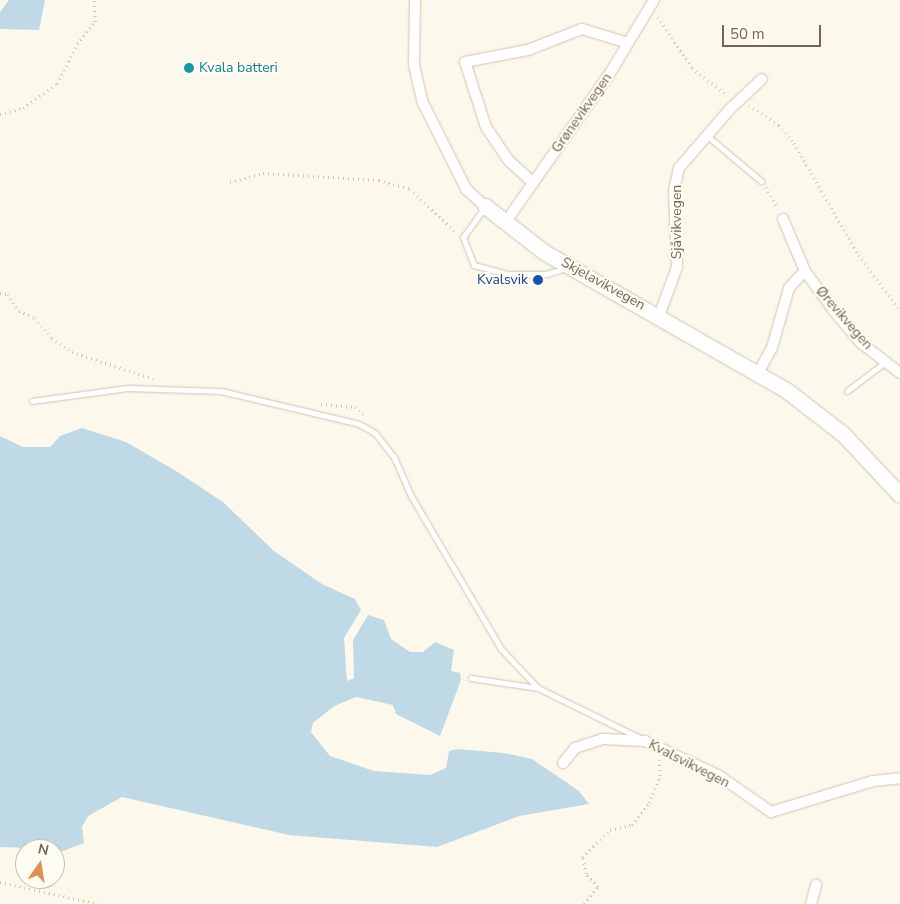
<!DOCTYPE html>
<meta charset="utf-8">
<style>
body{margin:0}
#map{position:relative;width:900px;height:904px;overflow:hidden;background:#fcf9ec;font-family:"Nunito Sans",sans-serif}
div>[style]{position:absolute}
.water>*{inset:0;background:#c0d9e6}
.path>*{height:2.5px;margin-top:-1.25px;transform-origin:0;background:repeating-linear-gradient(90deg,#d7c2a7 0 1px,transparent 0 5px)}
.roads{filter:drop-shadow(0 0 1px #cfc4b1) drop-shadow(0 0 1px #cfc4b1)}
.lane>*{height:5px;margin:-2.5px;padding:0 2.5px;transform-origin:2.5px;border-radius:2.5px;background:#fff}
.street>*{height:10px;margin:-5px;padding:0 5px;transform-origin:5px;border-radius:5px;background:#fff}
.secondary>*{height:15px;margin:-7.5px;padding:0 7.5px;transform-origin:7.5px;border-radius:7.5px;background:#fff}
.dots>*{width:14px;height:14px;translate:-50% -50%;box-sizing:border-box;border:2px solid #fefcf3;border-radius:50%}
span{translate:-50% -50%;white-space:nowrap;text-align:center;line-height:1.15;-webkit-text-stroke:4px #fefcf3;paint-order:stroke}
.culture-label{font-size:14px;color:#0d838f}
.left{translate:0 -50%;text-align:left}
.street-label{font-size:14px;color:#78654f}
.transit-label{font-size:14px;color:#164399}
.right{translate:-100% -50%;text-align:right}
.north{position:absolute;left:15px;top:839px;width:50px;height:50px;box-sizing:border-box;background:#fefcf3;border:1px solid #c8c0b1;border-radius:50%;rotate:13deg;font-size:14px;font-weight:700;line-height:20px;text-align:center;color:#78654f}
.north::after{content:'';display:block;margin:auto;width:18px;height:22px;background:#e18f56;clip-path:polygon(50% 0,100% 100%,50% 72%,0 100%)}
.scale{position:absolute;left:722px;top:25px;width:99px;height:22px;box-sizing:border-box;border:2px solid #78654f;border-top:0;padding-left:6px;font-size:15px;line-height:18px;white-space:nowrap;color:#78654f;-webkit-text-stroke:4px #fefcf3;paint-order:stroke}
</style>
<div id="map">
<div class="water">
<i style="clip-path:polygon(9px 0,45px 0,39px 30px,0 29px,0 12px)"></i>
<i style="clip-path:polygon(82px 428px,126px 442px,176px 471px,223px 502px,274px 551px,322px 584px,355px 599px,361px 610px,344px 638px,347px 681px,354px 678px,353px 640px,368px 615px,384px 620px,391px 639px,410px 652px,423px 652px,435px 642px,454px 650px,451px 671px,460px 673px,461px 680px,440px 736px,396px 714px,393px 705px,356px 697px,334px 706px,313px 723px,311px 732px,330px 756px,374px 771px,430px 775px,446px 768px,449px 751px,458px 749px,504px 753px,532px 759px,579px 791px,589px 804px,519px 816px,437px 847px,289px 835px,122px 797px,88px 816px,82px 827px,84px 843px,55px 854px,55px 849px,0 847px,0 436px,23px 447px,50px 447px,60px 436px)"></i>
</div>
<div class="path">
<i style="left:658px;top:17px;width:61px;rotate:56.3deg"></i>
<i style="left:692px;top:68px;width:45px;rotate:36.9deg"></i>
<i style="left:749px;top:105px;width:36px;rotate:34deg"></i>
<i style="left:779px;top:125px;width:23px;rotate:50deg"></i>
<i style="left:794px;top:143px;width:129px;rotate:59.9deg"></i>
<i style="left:859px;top:255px;width:69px;rotate:53.3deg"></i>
<i style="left:0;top:114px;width:24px;rotate:-15deg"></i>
<i style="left:23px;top:108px;width:42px;rotate:-35.2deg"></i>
<i style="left:57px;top:84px;width:45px;rotate:-63.4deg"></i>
<i style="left:77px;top:44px;width:28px;rotate:-51deg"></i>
<i style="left:95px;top:22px;width:22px;rotate:-93deg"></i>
<i style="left:230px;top:182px;width:34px;rotate:-15deg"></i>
<i style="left:263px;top:173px;width:116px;rotate:3.5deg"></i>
<i style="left:379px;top:180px;width:32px;rotate:16deg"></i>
<i style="left:410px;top:189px;width:63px;rotate:43.1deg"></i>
<i style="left:766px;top:187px;width:25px;rotate:61deg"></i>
<i style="left:0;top:293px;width:8px;rotate:7deg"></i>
<i style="left:8px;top:294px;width:20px;rotate:57deg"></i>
<i style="left:19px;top:311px;width:17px;rotate:24deg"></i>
<i style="left:35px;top:318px;width:26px;rotate:50deg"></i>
<i style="left:52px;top:338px;width:24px;rotate:35deg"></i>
<i style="left:72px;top:352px;width:86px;rotate:18.2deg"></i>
<i style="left:321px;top:404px;width:34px;rotate:5deg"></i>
<i style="left:355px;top:407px;width:15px;rotate:42deg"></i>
<i style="left:0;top:882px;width:101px;rotate:12.5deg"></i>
<i style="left:584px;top:904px;width:22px;rotate:-51deg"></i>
<i style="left:598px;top:887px;width:18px;rotate:-133deg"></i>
<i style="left:586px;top:874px;width:17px;rotate:-103deg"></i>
<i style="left:582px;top:857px;width:39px;rotate:-44deg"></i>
<i style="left:610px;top:830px;width:23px;rotate:-13deg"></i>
<i style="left:632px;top:825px;width:28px;rotate:-52deg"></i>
<i style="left:649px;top:803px;width:29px;rotate:-68deg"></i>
<i style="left:660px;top:776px;width:16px;rotate:-94deg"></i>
</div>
<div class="roads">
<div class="lane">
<i style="left:706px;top:135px;width:72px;rotate:39.9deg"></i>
<i style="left:485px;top:207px;width:37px;rotate:126deg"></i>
<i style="left:463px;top:237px;width:30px;rotate:69deg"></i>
<i style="left:474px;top:265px;width:35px;rotate:15deg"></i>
<i style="left:508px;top:274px;width:38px"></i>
<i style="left:546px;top:274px;width:22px;rotate:-16deg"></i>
<i style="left:847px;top:391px;width:48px;rotate:-37.3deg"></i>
<i style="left:32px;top:401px;width:96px;rotate:-7.8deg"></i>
<i style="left:127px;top:388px;width:94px;rotate:1.8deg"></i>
<i style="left:221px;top:391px;width:142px;rotate:13.4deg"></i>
<i style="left:359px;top:424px;width:18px;rotate:29deg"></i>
<i style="left:375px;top:433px;width:31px;rotate:52deg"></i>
<i style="left:394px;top:457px;width:43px;rotate:66.4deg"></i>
<i style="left:411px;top:496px;width:178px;rotate:59.5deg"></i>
<i style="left:501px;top:649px;width:54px;rotate:46.5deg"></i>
<i style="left:471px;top:678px;width:68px;rotate:8.5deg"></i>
<i style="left:538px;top:688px;width:114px;rotate:26.1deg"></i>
</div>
<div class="street">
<i style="left:415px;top:0;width:65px;rotate:90.9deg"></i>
<i style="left:414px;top:65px;width:39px;rotate:77deg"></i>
<i style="left:423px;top:103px;width:96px;rotate:63.4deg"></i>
<i style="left:466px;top:189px;width:25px;rotate:42deg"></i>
<i style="left:533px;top:183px;width:33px;rotate:-137deg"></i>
<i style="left:509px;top:161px;width:41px;rotate:-124.1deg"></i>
<i style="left:486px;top:127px;width:68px;rotate:-107.9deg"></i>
<i style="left:465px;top:62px;width:64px;rotate:-10.8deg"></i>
<i style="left:528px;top:50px;width:58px;rotate:-21.3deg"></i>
<i style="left:582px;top:29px;width:48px;rotate:16.9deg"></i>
<i style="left:783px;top:219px;width:56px;rotate:67.1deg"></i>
<i style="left:805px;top:271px;width:49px;rotate:54.1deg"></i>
<i style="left:834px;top:311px;width:42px;rotate:49.8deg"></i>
<i style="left:861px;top:343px;width:49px;rotate:37.6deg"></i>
<i style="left:505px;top:223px;width:183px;rotate:-55deg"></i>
<i style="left:610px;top:73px;width:85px;rotate:-58.9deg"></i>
<i style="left:659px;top:316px;width:52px;rotate:-69.8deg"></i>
<i style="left:677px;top:267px;width:76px;rotate:-92.3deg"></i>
<i style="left:674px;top:191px;width:24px;rotate:-78deg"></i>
<i style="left:679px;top:168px;width:77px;rotate:-49.2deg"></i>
<i style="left:729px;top:110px;width:45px;rotate:-43.2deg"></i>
<i style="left:758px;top:373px;width:29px;rotate:-61deg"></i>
<i style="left:772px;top:348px;width:62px;rotate:-74.2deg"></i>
<i style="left:789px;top:288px;width:23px;rotate:-47deg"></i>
<i style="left:563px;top:763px;width:19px;rotate:-51deg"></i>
<i style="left:575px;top:748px;width:29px;rotate:-18deg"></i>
<i style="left:603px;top:739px;width:42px;rotate:2.7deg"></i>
<i style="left:645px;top:741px;width:81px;rotate:25deg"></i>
<i style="left:718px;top:775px;width:65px;rotate:34.9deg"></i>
<i style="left:771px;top:812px;width:107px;rotate:-16.9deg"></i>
<i style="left:873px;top:781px;width:27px;rotate:-6deg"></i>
<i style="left:811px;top:904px;width:20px;rotate:-75deg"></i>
</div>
<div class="secondary">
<i style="left:485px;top:206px;width:75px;rotate:37.9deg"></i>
<i style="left:544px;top:252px;width:279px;rotate:29.7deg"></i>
<i style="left:786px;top:390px;width:72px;rotate:37.7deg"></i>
<i style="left:843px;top:434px;width:83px;rotate:46.9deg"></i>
</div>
</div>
<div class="dots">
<i style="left:189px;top:68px;background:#0f9aa8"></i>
<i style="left:538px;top:280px;background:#1a4fb4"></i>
</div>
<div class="culture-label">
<span class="left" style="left:199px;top:68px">Kvala batteri</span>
</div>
<div class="street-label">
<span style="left:582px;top:113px;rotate:-55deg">Grønevikvegen</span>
<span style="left:677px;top:222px;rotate:-90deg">Sjåvikvegen</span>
<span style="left:603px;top:284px;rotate:29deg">Skjelavikvegen</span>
<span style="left:844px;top:318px;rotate:49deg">Ørevikvegen</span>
<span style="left:689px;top:764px;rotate:27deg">Kvalsvikvegen</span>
</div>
<div class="transit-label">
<span class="right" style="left:528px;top:280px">Kvalsvik</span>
</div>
<div class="north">N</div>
<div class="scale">50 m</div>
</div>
